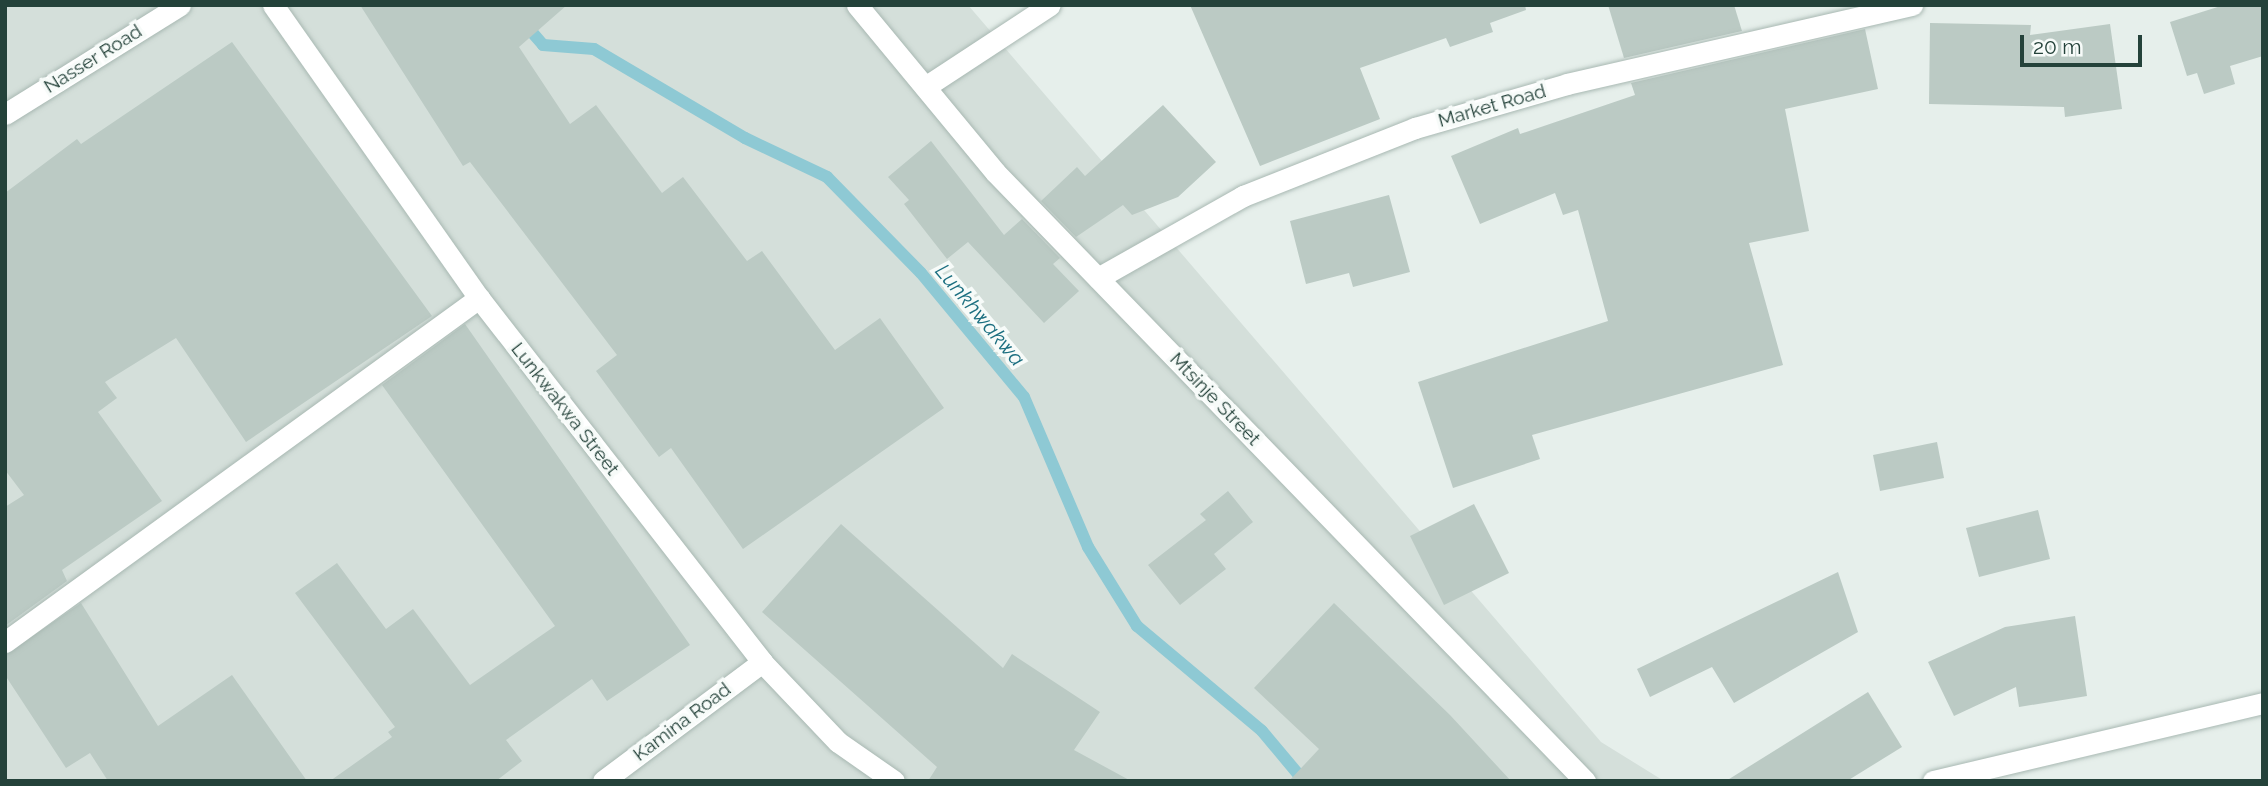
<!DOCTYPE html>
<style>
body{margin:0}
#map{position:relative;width:2268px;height:786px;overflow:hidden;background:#e6efeb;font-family:Raleway,sans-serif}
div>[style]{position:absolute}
.built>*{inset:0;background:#d4dfda}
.stream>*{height:12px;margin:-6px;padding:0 6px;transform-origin:6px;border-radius:6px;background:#8ec9d4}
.building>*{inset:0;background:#bbcac4}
.roads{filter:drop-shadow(0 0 2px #a8b8b2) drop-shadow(0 0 2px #a8b8b2)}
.street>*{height:21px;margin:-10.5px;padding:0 10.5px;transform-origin:10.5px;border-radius:10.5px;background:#fff}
.secondary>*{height:21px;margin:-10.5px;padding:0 10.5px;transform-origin:10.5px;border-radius:10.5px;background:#fff}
span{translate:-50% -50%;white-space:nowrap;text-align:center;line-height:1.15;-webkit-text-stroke:7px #f7fbf9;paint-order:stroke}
.street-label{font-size:19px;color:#24423a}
.water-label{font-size:21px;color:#1c6f80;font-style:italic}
.frame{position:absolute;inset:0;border:7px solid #24423a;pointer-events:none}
.scale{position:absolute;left:2020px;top:35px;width:122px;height:32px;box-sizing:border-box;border:4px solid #24423a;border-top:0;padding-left:9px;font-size:21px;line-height:24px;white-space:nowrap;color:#24423a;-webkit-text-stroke:5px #f7fbf9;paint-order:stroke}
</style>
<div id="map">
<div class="built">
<i style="clip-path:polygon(5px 5px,968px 5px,1601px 742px,1664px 781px,5px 781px)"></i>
</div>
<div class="stream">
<i style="left:524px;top:23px;width:29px;rotate:49deg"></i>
<i style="left:543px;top:45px;width:51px;rotate:4.5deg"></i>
<i style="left:594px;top:49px;width:175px;rotate:30.5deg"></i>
<i style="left:745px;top:138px;width:91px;rotate:25.4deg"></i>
<i style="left:827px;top:177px;width:134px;rotate:45.6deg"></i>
<i style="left:921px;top:273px;width:161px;rotate:50.3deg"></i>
<i style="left:1024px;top:397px;width:163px;rotate:66.9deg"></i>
<i style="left:1088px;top:547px;width:93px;rotate:58.2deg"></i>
<i style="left:1137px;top:626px;width:163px;rotate:40deg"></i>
<i style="left:1262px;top:731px;width:65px;rotate:50deg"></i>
</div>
<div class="building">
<i style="clip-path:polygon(360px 5px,567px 5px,519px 47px,570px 124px,596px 105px,662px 193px,683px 177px,747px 261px,762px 251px,835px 350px,880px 318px,944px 408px,743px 549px,671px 448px,659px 457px,596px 371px,617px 355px,470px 162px,463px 166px)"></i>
<i style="clip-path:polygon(1190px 5px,1525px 5px,1526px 10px,1490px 23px,1493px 32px,1450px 47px,1446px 38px,1360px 68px,1380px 119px,1260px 166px)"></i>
<i style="clip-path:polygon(1608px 5px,1734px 5px,1742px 31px,1624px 58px)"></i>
<i style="clip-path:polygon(2224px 5px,2263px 5px,2263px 56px,2230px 66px,2235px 84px,2204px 94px,2197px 73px,2187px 76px,2170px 22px)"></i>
<i style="clip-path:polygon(1930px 23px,2031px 25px,2030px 35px,2110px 24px,2122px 109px,2065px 117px,2064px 107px,1929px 104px)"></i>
<i style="clip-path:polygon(1865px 29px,1878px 89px,1785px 109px,1809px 231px,1749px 243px,1783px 365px,1532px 435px,1540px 459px,1453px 488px,1418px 382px,1608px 321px,1578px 210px,1563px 215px,1555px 193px,1480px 224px,1451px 156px,1518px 128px,1520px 134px,1635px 95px,1631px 83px)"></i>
<i style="clip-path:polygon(232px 42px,432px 316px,246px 442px,176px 338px,105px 382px,117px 398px,98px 412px,162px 501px,62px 570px,67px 581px,5px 626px,5px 507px,24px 495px,5px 470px,5px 193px,77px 139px,81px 144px)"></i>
<i style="clip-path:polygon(1163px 105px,1216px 162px,1178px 197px,1132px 215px,1123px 205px,1076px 237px,1041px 201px,1077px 167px,1085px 176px)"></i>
<i style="clip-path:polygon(931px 141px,1004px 235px,1022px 219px,1060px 258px,1053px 264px,1079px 291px,1044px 323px,968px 242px,947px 259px,904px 204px,909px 200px,888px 177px)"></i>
<i style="clip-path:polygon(1389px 195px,1410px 272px,1353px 287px,1349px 273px,1306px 284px,1290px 221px)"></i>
<i style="clip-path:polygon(465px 324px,690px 645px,607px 701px,592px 679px,506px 740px,522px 761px,496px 781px,330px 781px,392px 737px,388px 732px,395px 727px,295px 593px,337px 563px,386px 629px,413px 609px,470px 685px,555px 626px,382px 385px)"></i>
<i style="clip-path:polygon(1937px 442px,1944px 478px,1880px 491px,1873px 455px)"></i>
<i style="clip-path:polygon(1228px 491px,1253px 522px,1214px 554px,1226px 569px,1180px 605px,1148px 565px,1206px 520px,1200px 514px)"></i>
<i style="clip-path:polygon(1474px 504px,1509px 573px,1444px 605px,1410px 536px)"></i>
<i style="clip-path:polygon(2038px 510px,2050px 559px,1979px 577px,1966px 528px)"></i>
<i style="clip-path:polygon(841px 524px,1003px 668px,1012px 654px,1100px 712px,1074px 750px,1131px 781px,928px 781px,937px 767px,762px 612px)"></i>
<i style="clip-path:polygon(1838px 572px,1858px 632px,1734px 703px,1712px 667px,1650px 697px,1637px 669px)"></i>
<i style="clip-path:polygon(81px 603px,158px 726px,232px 675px,307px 781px,108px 781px,90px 753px,66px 768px,5px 675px,5px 655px)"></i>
<i style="clip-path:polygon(1334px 603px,1450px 715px,1511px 781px,1289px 781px,1319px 749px,1254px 688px)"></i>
<i style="clip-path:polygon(2075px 616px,2087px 696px,2019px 707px,2016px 687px,1954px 716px,1928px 662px,2005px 627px)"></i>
<i style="clip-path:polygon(1868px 692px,1902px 747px,1847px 781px,1726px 781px)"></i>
</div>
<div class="roads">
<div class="street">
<i style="left:273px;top:5px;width:358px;rotate:54.9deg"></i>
<i style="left:479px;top:298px;width:461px;rotate:52.1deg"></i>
<i style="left:762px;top:662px;width:110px;rotate:46.5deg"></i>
<i style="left:838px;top:742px;width:68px;rotate:34.9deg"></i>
<i style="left:857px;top:5px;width:217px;rotate:50.4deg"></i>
<i style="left:995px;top:172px;width:848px;rotate:45.91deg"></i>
<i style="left:925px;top:87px;width:149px;rotate:-33.3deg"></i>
<i style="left:1098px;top:278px;width:167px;rotate:-29.5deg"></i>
<i style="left:1243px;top:196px;width:185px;rotate:-21.6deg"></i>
<i style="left:1415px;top:128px;width:158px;rotate:-16.1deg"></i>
<i style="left:1567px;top:84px;width:354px;rotate:-12.9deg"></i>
<i style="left:5px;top:642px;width:586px;rotate:-35.97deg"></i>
<i style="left:603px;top:781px;width:199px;rotate:-36.8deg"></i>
<i style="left:1933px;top:781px;width:339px;rotate:-13.3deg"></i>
</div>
<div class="secondary">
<i style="left:5px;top:114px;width:206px;rotate:-31.9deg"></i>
</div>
</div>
<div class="street-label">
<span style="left:93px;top:59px;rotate:-32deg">Nasser Road</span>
<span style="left:1492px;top:106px;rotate:-16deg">Market Road</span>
<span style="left:1215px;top:399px;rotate:46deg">Mtsinje Street</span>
<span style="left:565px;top:409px;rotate:52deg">Lunkwakwa Street</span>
<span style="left:682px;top:722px;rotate:-37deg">Kamina Road</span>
</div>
<div class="water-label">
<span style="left:980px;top:315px;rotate:50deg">Lunkhwakwa</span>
</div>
<div class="frame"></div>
<div class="scale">20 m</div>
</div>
